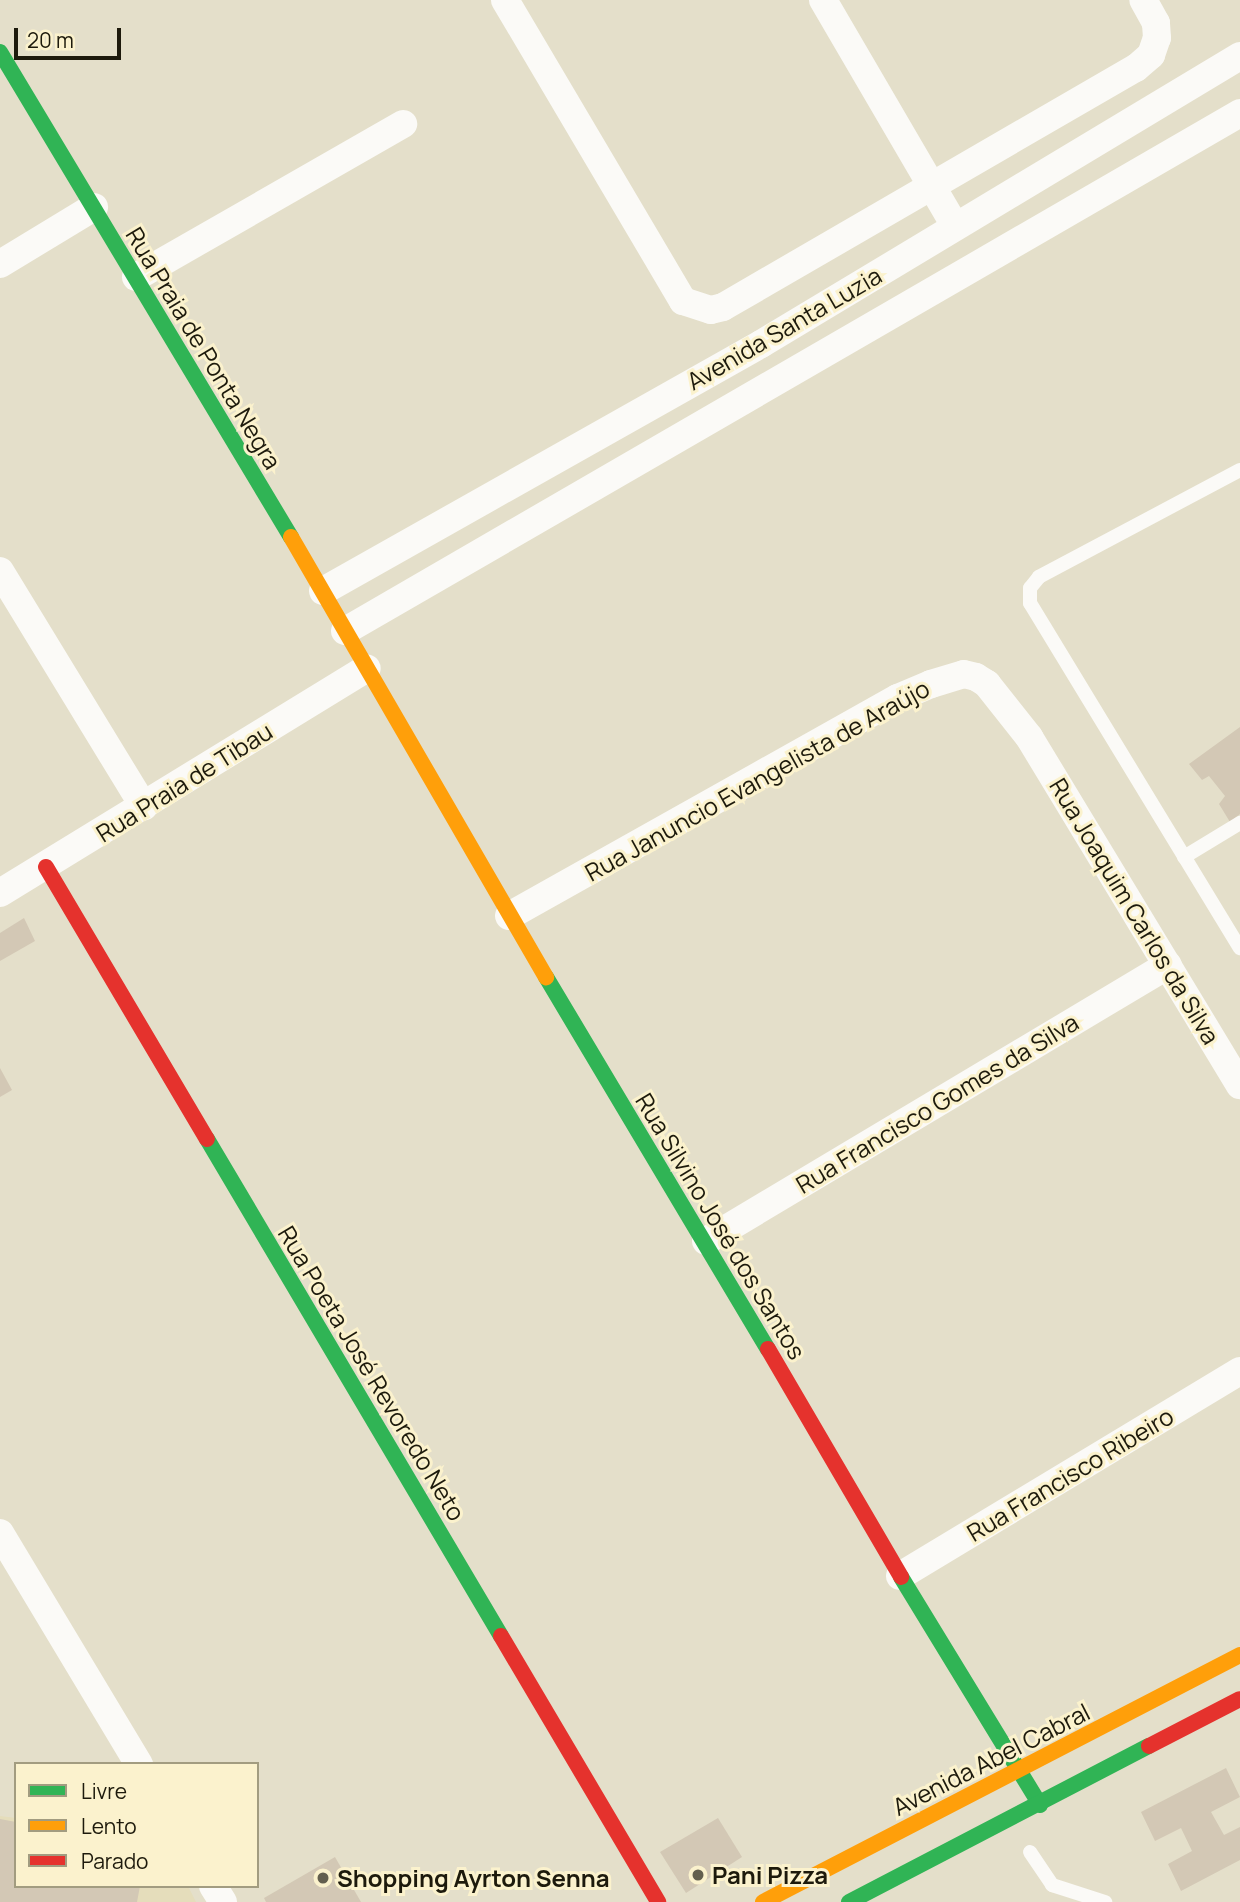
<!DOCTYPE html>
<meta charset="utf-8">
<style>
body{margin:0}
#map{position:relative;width:1240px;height:1902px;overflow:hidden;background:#e4dfca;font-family:Manrope,sans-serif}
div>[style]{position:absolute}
.built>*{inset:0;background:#e5ddbb}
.building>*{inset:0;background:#d3c8b5}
.lane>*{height:14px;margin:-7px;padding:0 7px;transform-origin:7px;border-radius:7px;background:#fbfaf7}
.street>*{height:28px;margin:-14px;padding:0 14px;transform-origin:14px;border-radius:14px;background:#fbfaf7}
.fast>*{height:16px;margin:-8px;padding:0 8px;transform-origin:8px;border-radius:8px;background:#30b455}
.slow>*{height:16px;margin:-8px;padding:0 8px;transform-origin:8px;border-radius:8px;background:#ff9f0a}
.jam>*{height:16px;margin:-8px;padding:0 8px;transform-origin:8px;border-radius:8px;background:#e5322d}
.dots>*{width:19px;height:19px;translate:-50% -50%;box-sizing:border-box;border:4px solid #fbf2cd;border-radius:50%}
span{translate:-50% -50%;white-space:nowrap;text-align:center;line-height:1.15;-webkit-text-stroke:6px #fbf2cd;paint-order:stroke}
.street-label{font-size:24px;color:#1d1a0c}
.poi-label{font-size:24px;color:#1d1a0c;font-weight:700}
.left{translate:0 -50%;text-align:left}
.legend{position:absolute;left:14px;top:1762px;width:245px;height:126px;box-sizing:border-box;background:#fbf2cd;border:2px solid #a29c80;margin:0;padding:9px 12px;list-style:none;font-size:21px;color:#1d1a0c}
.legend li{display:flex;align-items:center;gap:14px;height:35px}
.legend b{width:35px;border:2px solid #a29c80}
.scale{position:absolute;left:14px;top:28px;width:107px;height:32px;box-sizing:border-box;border:4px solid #1d1a0c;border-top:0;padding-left:9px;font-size:21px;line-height:24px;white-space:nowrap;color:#1d1a0c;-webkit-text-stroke:5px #fbf2cd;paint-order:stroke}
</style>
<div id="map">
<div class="built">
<i style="clip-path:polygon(0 1816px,16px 1818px,16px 1886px,188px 1886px,196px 1902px,0 1902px)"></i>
</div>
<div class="building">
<i style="clip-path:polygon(1240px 727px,1240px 814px,1230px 822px,1219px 804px,1225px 796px,1209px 776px,1202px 780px,1189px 764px)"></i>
<i style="clip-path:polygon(24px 918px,35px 941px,0 961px,0 933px)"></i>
<i style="clip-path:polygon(0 1068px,12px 1090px,0 1097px)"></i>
<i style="clip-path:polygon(1226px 1768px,1240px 1797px,1211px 1812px,1224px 1835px,1240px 1827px,1240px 1860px,1181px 1891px,1168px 1864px,1192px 1851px,1181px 1828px,1155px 1841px,1141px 1812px)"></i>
<i style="clip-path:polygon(718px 1818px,742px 1857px,686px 1893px,660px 1852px)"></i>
<i style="clip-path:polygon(0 1819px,16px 1822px,16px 1886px,140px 1886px,137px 1902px,0 1902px)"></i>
<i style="clip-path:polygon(335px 1857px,361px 1902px,266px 1902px,264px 1898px)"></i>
</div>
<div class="lane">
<i style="left:1240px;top:470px;width:228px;rotate:152deg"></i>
<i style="left:1039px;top:577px;width:14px;rotate:129deg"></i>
<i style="left:1030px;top:588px;width:15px;rotate:90deg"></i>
<i style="left:1030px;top:603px;width:404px;rotate:58.7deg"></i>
<i style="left:1184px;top:857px;width:66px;rotate:-31.3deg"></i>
<i style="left:1030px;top:1852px;width:40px;rotate:56deg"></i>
<i style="left:1052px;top:1885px;width:56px;rotate:17.8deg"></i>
</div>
<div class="street">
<i style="left:505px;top:0;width:350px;rotate:59.4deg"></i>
<i style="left:683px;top:301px;width:29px;rotate:18deg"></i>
<i style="left:711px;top:310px;width:12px;rotate:-14deg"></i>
<i style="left:723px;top:307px;width:477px;rotate:-30.1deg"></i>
<i style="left:1136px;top:68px;width:20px;rotate:-41deg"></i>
<i style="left:1151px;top:55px;width:18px;rotate:-71deg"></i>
<i style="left:1157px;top:38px;width:15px;rotate:-94deg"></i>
<i style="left:1156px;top:23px;width:26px;rotate:-119deg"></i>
<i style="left:823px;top:0;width:262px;rotate:59.7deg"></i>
<i style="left:0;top:264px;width:110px;rotate:-31.2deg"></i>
<i style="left:136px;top:277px;width:308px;rotate:-29.8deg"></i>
<i style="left:0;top:571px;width:276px;rotate:58.6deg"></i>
<i style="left:323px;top:591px;width:503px;rotate:-29.42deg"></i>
<i style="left:761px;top:344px;width:559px;rotate:-31.02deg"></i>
<i style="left:345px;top:631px;width:1034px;rotate:-30.06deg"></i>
<i style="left:0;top:893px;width:430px;rotate:-31.5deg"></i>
<i style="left:509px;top:916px;width:446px;rotate:-29.3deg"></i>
<i style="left:898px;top:698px;width:36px;rotate:-23deg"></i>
<i style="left:931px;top:684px;width:34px;rotate:-17deg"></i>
<i style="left:964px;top:674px;width:12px;rotate:14deg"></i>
<i style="left:976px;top:677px;width:13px;rotate:32deg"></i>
<i style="left:987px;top:684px;width:68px;rotate:51.6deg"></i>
<i style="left:1029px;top:737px;width:407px;rotate:58.8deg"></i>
<i style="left:706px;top:1241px;width:538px;rotate:-30.85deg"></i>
<i style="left:0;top:1533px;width:270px;rotate:59deg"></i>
<i style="left:900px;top:1576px;width:397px;rotate:-31.1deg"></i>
<i style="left:213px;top:1886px;width:19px;rotate:58deg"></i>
</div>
<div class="fast">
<i style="left:0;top:52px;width:566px;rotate:59.04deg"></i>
<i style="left:546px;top:977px;width:433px;rotate:59.2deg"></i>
<i style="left:207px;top:1139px;width:577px;rotate:59.39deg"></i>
<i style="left:901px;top:1577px;width:267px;rotate:58.6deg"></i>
<i style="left:849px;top:1902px;width:338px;rotate:-27.5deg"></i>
</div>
<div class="slow">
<i style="left:291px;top:537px;width:509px;rotate:59.91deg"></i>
<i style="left:763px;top:1902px;width:537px;rotate:-27.38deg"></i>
</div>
<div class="jam">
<i style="left:46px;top:867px;width:316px;rotate:59.4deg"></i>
<i style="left:768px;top:1349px;width:264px;rotate:59.7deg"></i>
<i style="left:501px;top:1636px;width:309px;rotate:59.4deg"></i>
<i style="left:1149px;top:1746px;width:102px;rotate:-27.3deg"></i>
</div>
<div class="dots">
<i style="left:698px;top:1875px;background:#635f4e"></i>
<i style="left:323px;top:1878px;background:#635f4e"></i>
</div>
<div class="street-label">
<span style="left:784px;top:328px;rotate:-30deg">Avenida Santa Luzia</span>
<span style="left:204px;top:348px;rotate:59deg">Rua Praia de Ponta Negra</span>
<span style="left:757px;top:780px;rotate:-29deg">Rua Januncio Evangelista de Araújo</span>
<span style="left:184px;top:782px;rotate:-32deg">Rua Praia de Tibau</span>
<span style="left:1135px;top:911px;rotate:59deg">Rua Joaquim Carlos da Silva</span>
<span style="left:937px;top:1103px;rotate:-31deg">Rua Francisco Gomes da Silva</span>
<span style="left:721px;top:1226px;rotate:59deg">Rua Silvino José dos Santos</span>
<span style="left:372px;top:1373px;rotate:59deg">Rua Poeta José Revoredo Neto</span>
<span style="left:1070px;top:1474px;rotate:-31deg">Rua Francisco Ribeiro</span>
<span style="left:991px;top:1759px;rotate:-27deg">Avenida Abel Cabral</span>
</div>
<div class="poi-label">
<span class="left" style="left:712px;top:1875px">Pani Pizza</span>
<span class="left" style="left:337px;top:1878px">Shopping Ayrton Senna</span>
</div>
<ul class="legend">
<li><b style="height:9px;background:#30b455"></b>Livre</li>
<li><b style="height:9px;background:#ff9f0a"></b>Lento</li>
<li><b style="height:9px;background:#e5322d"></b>Parado</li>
</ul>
<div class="scale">20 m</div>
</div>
